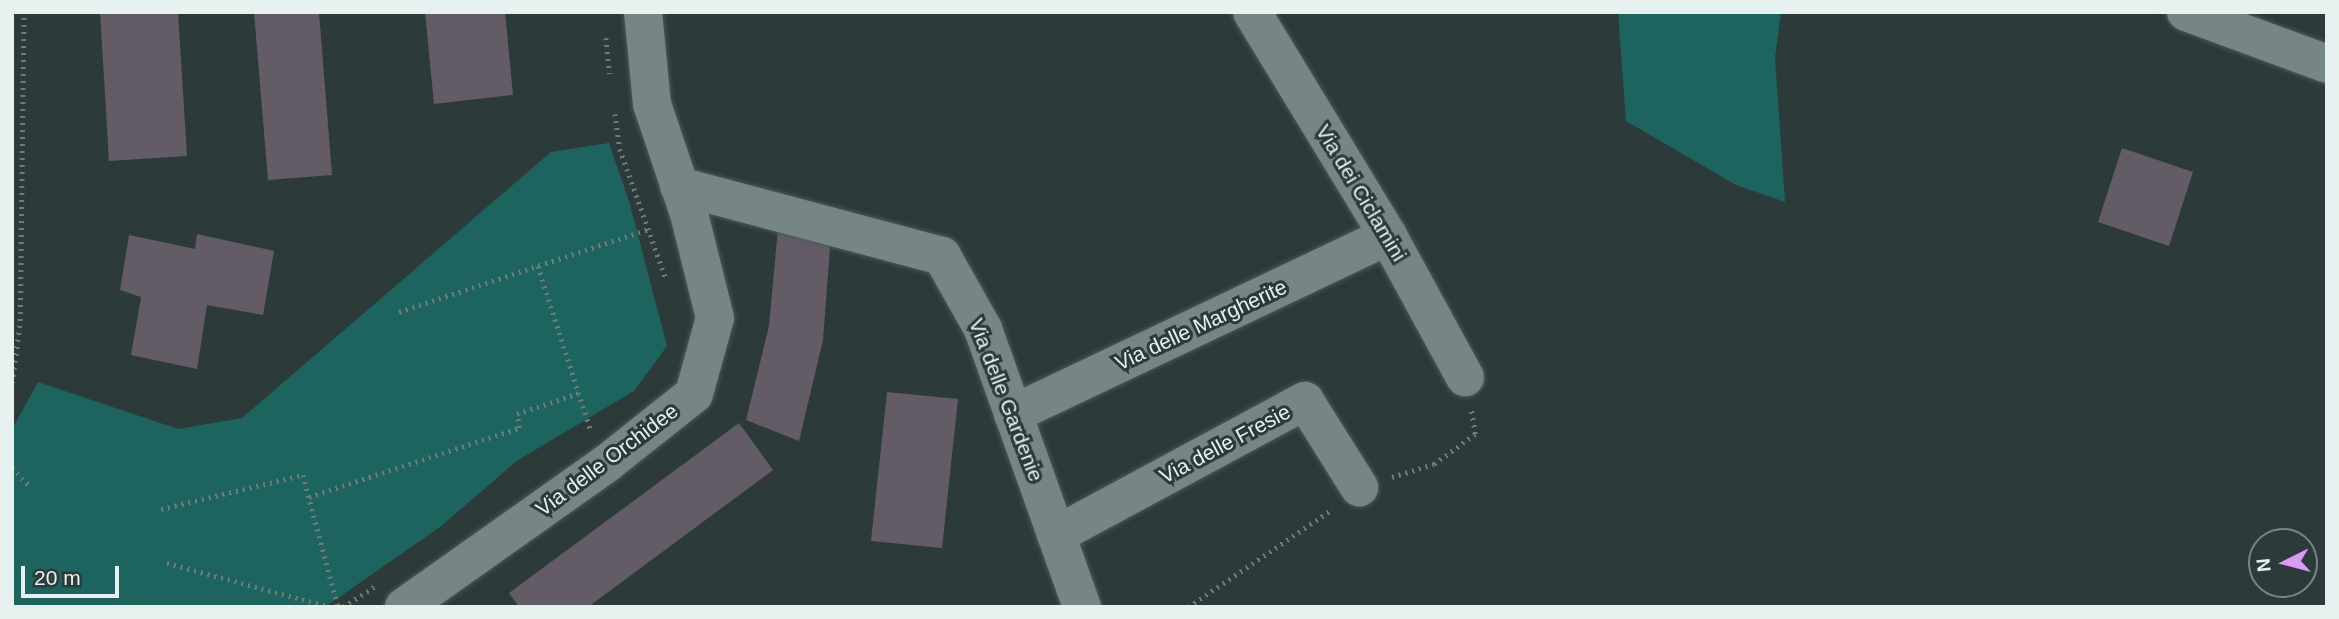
<!DOCTYPE html>
<style>
body{margin:0}
#map{position:relative;width:2339px;height:619px;overflow:hidden;background:#2c3b39;font-family:Arial,sans-serif}
div>[style]{position:absolute}
.green>*{inset:0;background:#1c645d}
.building>*{inset:0;background:#635c67}
.path>*{height:4.5px;margin-top:-2.25px;transform-origin:0;background:repeating-linear-gradient(90deg,#6e7b79 0 2px,transparent 0 7px)}
.roads{filter:drop-shadow(0 0 2px #4b5856) drop-shadow(0 0 2px #4b5856)}
.minor>*{height:38px;margin:-19px;padding:0 19px;transform-origin:19px;border-radius:19px;background:#768684}
span{translate:-50% -50%;white-space:nowrap;text-align:center;line-height:1.15;-webkit-text-stroke:6px #2c3b39;paint-order:stroke}
.street-label{font-size:21px;color:#e7f1ef}
.frame{position:absolute;inset:0;border:14px solid #e7f1ef;pointer-events:none}
.north{position:absolute;left:2248px;top:528px;width:70px;height:70px;box-sizing:border-box;background:#2c3b39;border:2px solid #778482;border-radius:50%;rotate:264deg;font-size:19px;font-weight:700;line-height:28px;text-align:center;color:#e7f1ef}
.north::after{content:'';display:block;margin:auto;width:24px;height:32px;background:#da9af6;clip-path:polygon(50% 0,100% 100%,50% 72%,0 100%)}
.scale{position:absolute;left:21px;top:566px;width:98px;height:32px;box-sizing:border-box;border:4px solid #e7f1ef;border-top:0;padding-left:9px;font-size:21px;line-height:24px;white-space:nowrap;color:#e7f1ef;-webkit-text-stroke:5px #2c3b39;paint-order:stroke}
</style>
<div id="map">
<div class="green">
<i style="clip-path:polygon(1618px 12px,1781px 12px,1775px 58px,1785px 202px,1736px 185px,1626px 121px)"></i>
<i style="clip-path:polygon(609px 143px,629px 201px,667px 346px,634px 391px,518px 460px,440px 527px,325px 607px,12px 607px,12px 429px,38px 382px,178px 429px,242px 418px,551px 152px)"></i>
</div>
<div class="building">
<i style="clip-path:polygon(100px 12px,178px 12px,187px 156px,109px 161px)"></i>
<i style="clip-path:polygon(254px 12px,319px 12px,332px 175px,268px 180px)"></i>
<i style="clip-path:polygon(425px 12px,505px 12px,513px 95px,434px 104px)"></i>
<i style="clip-path:polygon(2122px 148px,2193px 172px,2169px 246px,2098px 222px)"></i>
<i style="clip-path:polygon(778px 228px,831px 234px,823px 340px,799px 441px,746px 420px,769px 326px)"></i>
<i style="clip-path:polygon(197px 234px,274px 251px,263px 315px,207px 305px,197px 369px,131px 355px,141px 297px,120px 290px,129px 235px,195px 249px)"></i>
<i style="clip-path:polygon(887px 392px,958px 399px,942px 548px,871px 541px)"></i>
<i style="clip-path:polygon(739px 423px,773px 470px,588px 607px,519px 607px,509px 593px)"></i>
</div>
<div class="path">
<i style="left:606px;top:38px;width:36px;rotate:84deg"></i>
<i style="left:615px;top:114px;width:35px;rotate:82deg"></i>
<i style="left:620px;top:149px;width:138px;rotate:70.5deg"></i>
<i style="left:538px;top:266px;width:173px;rotate:72.2deg"></i>
<i style="left:399px;top:312px;width:262px;rotate:-18.4deg"></i>
<i style="left:12px;top:383px;width:63px;rotate:-82.6deg"></i>
<i style="left:20px;top:321px;width:309px;rotate:-89.3deg"></i>
<i style="left:12px;top:468px;width:28px;rotate:45deg"></i>
<i style="left:1392px;top:477px;width:44px;rotate:-17.2deg"></i>
<i style="left:1434px;top:464px;width:51px;rotate:-36.2deg"></i>
<i style="left:1475px;top:434px;width:25px;rotate:-99deg"></i>
<i style="left:309px;top:497px;width:221px;rotate:-18.2deg"></i>
<i style="left:519px;top:428px;width:14px;rotate:-98deg"></i>
<i style="left:517px;top:414px;width:65px;rotate:-18.7deg"></i>
<i style="left:161px;top:509px;width:146px;rotate:-13.5deg"></i>
<i style="left:303px;top:475px;width:137px;rotate:75.1deg"></i>
<i style="left:167px;top:563px;width:169px;rotate:15.1deg"></i>
<i style="left:343px;top:607px;width:37px;rotate:-33deg"></i>
<i style="left:1188px;top:607px;width:175px;rotate:-34.1deg"></i>
</div>
<div class="roads">
<div class="minor">
<i style="left:1252px;top:12px;width:262px;rotate:58.7deg"></i>
<i style="left:1388px;top:236px;width:161px;rotate:61.4deg"></i>
<i style="left:2186px;top:12px;width:150px;rotate:20.2deg"></i>
<i style="left:679px;top:186px;width:272px;rotate:14.9deg"></i>
<i style="left:942px;top:256px;width:84px;rotate:60.7deg"></i>
<i style="left:983px;top:329px;width:295px;rotate:70.4deg"></i>
<i style="left:1013px;top:414px;width:415px;rotate:-25.4deg"></i>
<i style="left:1056px;top:535px;width:283px;rotate:-28.3deg"></i>
<i style="left:1305px;top:401px;width:102px;rotate:57.9deg"></i>
<i style="left:404px;top:607px;width:247px;rotate:-35.3deg"></i>
<i style="left:606px;top:464px;width:112px;rotate:-38.5deg"></i>
<i style="left:694px;top:394px;width:79px;rotate:-74.6deg"></i>
<i style="left:715px;top:318px;width:107px;rotate:-104deg"></i>
<i style="left:689px;top:214px;width:116px;rotate:-108.6deg"></i>
<i style="left:652px;top:104px;width:92px;rotate:-95.6deg"></i>
</div>
</div>
<div class="street-label">
<span style="left:1361px;top:193px;rotate:59deg">Via dei Ciclamini</span>
<span style="left:1201px;top:325px;rotate:-25deg">Via delle Margherite</span>
<span style="left:1006px;top:400px;rotate:69deg">Via delle Gardenie</span>
<span style="left:1225px;top:444px;rotate:-28deg">Via delle Fresie</span>
<span style="left:607px;top:460px;rotate:-37deg">Via delle Orchidee</span>
</div>
<div class="frame"></div>
<div class="north">N</div>
<div class="scale">20 m</div>
</div>
